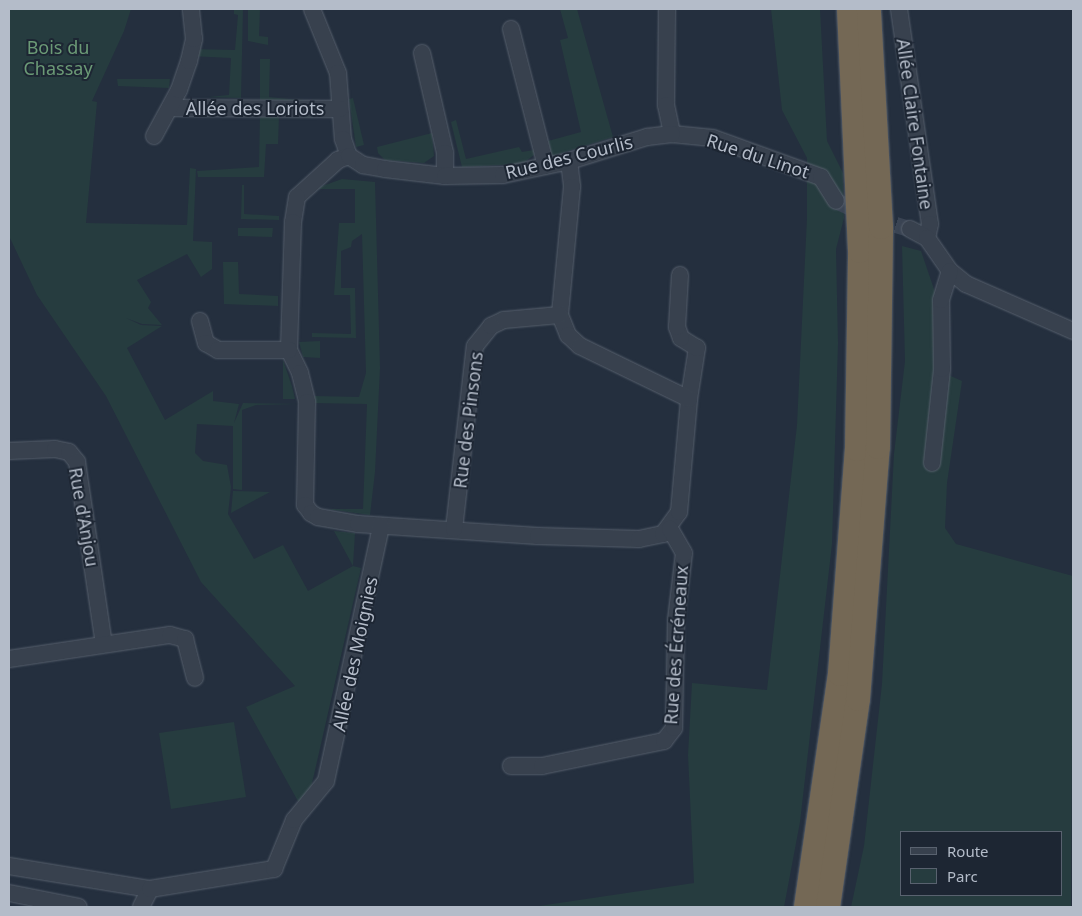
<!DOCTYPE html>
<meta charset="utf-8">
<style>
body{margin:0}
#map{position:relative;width:1082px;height:916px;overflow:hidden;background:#242f3e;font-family:"Noto Sans",sans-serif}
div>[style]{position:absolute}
.green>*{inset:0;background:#263c3f}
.minor-tunnel>*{height:16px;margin-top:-8px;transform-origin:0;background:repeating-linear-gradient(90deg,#3a4453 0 16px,transparent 0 24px)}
.roads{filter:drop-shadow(0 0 1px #565f6c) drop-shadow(0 0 1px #565f6c)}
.minor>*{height:16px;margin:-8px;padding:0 8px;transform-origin:8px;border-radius:8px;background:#38414e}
.highway>*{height:24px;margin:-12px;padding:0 12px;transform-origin:12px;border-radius:12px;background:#746855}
span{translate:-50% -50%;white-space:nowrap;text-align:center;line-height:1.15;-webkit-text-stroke:4px #1d2633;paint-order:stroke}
.park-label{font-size:18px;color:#6b9a76}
.street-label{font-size:18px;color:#b4bcc9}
.frame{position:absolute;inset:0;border:10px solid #b4bcc9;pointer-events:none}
.legend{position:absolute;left:900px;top:831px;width:162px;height:65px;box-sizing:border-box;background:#1d2633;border:1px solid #59626f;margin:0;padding:6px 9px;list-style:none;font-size:15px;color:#b4bcc9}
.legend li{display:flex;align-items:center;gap:10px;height:25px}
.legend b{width:25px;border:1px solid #59626f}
</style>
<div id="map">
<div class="green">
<i style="clip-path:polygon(9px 9px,131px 9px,124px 31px,92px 101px,97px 102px,86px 223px,187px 225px,190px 168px,196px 169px,193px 241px,212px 242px,212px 269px,201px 277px,187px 254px,137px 280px,151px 302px,148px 308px,162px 325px,142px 324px,126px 318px,141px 325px,162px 326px,127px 348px,165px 420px,213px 391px,213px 401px,239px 404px,234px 423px,243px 403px,298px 404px,256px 405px,242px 410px,242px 490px,233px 489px,233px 426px,197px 424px,195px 453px,203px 461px,227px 465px,231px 487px,228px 514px,254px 559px,283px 545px,308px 591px,353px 566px,334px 531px,355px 533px,353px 566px,361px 568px,305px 814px,246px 707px,295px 686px,201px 582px,106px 396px,37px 295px,9px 236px)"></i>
<i style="clip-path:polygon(234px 9px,243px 9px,241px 98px,209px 97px,229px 95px,231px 58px,190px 56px,191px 49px,235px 50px,238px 15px,234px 14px)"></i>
<i style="clip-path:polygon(248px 9px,277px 9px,260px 9px,259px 36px,268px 37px,268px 45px,248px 41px)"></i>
<i style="clip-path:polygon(560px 9px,577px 9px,613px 137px,552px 156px,548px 141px,581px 132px,560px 40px,568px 38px)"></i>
<i style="clip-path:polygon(771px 9px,820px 9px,827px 141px,843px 173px,844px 218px,836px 249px,838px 343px,832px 544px,800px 822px,784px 907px,532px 907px,694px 883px,688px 755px,692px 683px,767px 690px,797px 425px,807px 218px,807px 158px,782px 110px)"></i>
<i style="clip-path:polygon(260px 59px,270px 59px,269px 97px,318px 102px,260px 100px)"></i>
<i style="clip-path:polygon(117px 79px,170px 79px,169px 88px,118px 86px)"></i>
<i style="clip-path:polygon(353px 98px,364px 145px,356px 147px,349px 99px)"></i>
<i style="clip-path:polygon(260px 113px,313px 114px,313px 118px,279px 116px,278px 144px,266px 144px,264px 177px,198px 177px,197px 171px,259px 167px)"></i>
<i style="clip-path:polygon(456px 120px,466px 159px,519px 147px,522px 152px,534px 150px,534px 155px,522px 164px,462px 167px,451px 122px)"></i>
<i style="clip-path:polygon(432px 133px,434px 156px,424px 163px,385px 160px,378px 153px,377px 147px)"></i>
<i style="clip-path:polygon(342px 179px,375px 182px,380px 368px,375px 472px,370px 515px,327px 509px,363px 509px,367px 404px,313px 403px,315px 396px,359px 397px,366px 373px,362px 234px,352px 241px,351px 247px,341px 251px,341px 288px,355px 288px,356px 338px,312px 337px,312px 333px,351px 334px,350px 295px,334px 295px,339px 223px,355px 223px,355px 189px,314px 189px)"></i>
<i style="clip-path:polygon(242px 185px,244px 185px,244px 214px,279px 216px,279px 220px,241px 219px)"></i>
<i style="clip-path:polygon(238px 228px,273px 228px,272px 237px,238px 236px)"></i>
<i style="clip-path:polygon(evenodd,902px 246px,921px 251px,936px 295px,937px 370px,962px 381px,947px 483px,945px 528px,956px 544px,1073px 576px,1071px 907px,851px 907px,864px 846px,882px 684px,894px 454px,905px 361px,902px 246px,901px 832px,1061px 832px,1061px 895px,901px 895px,901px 832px)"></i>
<i style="clip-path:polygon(223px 262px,238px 262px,239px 294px,278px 296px,278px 306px,224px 304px)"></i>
<i style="clip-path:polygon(320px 341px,320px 358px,303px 357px,299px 342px)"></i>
<i style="clip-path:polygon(283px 360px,292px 386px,295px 399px,283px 399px)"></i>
<i style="clip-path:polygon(233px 491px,270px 492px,231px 513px)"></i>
<i style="clip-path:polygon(234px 722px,246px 797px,171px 809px,159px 733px)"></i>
</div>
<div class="minor-tunnel">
<i style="left:836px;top:201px;width:41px;rotate:24.7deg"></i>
<i style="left:873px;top:218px;width:39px;rotate:17deg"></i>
</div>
<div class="roads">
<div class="minor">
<i style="left:312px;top:9px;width:69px;rotate:67.9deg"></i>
<i style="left:338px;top:73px;width:66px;rotate:85.7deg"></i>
<i style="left:343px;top:139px;width:18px;rotate:71deg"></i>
<i style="left:349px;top:156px;width:12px;rotate:160deg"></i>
<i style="left:338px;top:160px;width:55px;rotate:137.9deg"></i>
<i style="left:297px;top:197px;width:25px;rotate:99deg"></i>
<i style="left:293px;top:222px;width:128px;rotate:91.8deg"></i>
<i style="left:289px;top:350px;width:25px;rotate:64deg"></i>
<i style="left:300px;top:373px;width:30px;rotate:76deg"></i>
<i style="left:307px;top:402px;width:103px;rotate:91.1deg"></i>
<i style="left:305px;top:505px;width:10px;rotate:53deg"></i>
<i style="left:311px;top:513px;width:8px;rotate:30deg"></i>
<i style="left:318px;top:517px;width:41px;rotate:9.9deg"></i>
<i style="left:358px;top:524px;width:180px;rotate:3.8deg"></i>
<i style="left:538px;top:536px;width:101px;rotate:1.7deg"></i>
<i style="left:639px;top:539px;width:25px;rotate:-12deg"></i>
<i style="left:663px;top:534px;width:27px;rotate:-54deg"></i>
<i style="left:679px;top:512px;width:113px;rotate:-84.9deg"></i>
<i style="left:689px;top:399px;width:52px;rotate:-81.1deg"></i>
<i style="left:697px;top:348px;width:19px;rotate:-148deg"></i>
<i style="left:681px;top:338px;width:12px;rotate:-110deg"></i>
<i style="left:677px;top:327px;width:52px;rotate:-86.7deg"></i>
<i style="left:667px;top:9px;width:96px;rotate:90.6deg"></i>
<i style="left:666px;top:105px;width:30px;rotate:78deg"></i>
<i style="left:672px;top:134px;width:41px;rotate:5.6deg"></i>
<i style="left:713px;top:138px;width:115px;rotate:19.9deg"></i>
<i style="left:821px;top:177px;width:28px;rotate:58deg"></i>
<i style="left:899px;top:9px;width:217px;rotate:81.8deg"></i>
<i style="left:930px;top:224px;width:14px;rotate:102deg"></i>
<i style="left:511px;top:29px;width:141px;rotate:75.7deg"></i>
<i style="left:422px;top:53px;width:103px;rotate:77deg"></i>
<i style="left:445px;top:153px;width:23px;rotate:90deg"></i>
<i style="left:170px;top:108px;width:170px;rotate:0.3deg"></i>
<i style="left:154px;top:136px;width:52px;rotate:-61.5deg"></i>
<i style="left:179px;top:90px;width:31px;rotate:-71deg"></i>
<i style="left:189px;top:61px;width:23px;rotate:-77deg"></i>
<i style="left:194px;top:39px;width:30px;rotate:-96deg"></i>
<i style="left:349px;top:156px;width:17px;rotate:33deg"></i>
<i style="left:363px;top:165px;width:22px;rotate:10deg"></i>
<i style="left:385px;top:169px;width:60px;rotate:6.7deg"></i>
<i style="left:445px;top:176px;width:58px;rotate:-1deg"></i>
<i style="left:503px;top:175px;width:67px;rotate:-12deg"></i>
<i style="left:569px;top:161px;width:82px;rotate:-17.1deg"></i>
<i style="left:647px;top:137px;width:25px;rotate:-7deg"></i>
<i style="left:569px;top:161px;width:26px;rotate:83deg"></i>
<i style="left:572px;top:187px;width:129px;rotate:95.4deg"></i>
<i style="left:560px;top:315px;width:22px;rotate:68deg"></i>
<i style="left:568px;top:335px;width:16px;rotate:43deg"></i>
<i style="left:580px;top:346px;width:121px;rotate:25.9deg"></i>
<i style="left:910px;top:229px;width:19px;rotate:28deg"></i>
<i style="left:927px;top:238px;width:40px;rotate:55.1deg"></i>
<i style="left:950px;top:271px;width:21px;rotate:39deg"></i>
<i style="left:966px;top:284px;width:117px;rotate:23.7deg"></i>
<i style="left:200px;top:321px;width:23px;rotate:75deg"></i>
<i style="left:206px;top:343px;width:14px;rotate:30deg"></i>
<i style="left:218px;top:350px;width:71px"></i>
<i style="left:9px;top:451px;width:46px;rotate:-2.5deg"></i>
<i style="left:55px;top:449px;width:14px;rotate:12deg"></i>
<i style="left:69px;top:452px;width:13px;rotate:51deg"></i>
<i style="left:77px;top:462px;width:184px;rotate:81.6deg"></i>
<i style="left:932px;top:463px;width:95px;rotate:-83.9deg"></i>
<i style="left:942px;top:369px;width:69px;rotate:-90.8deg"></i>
<i style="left:941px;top:300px;width:30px;rotate:-73deg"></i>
<i style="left:454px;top:529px;width:184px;rotate:-83.5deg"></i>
<i style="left:475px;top:346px;width:26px;rotate:-51deg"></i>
<i style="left:491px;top:326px;width:14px;rotate:-25deg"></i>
<i style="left:504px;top:320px;width:56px;rotate:-5.1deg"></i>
<i style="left:9px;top:659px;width:163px;rotate:-8.5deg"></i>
<i style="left:170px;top:635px;width:16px;rotate:15deg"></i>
<i style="left:185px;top:639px;width:40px;rotate:75.6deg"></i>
<i style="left:511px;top:766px;width:31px"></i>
<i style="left:542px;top:766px;width:125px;rotate:-11.6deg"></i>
<i style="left:664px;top:741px;width:16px;rotate:-52deg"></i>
<i style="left:674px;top:728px;width:108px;rotate:-88.9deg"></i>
<i style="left:676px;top:620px;width:67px;rotate:-83.2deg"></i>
<i style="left:684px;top:553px;width:28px;rotate:-120deg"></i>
<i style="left:9px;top:866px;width:143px;rotate:9.3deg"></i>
<i style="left:9px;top:893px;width:71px;rotate:11.3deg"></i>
<i style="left:141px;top:907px;width:20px;rotate:-63deg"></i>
<i style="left:150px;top:889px;width:126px;rotate:-9.2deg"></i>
<i style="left:274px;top:869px;width:53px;rotate:-67.8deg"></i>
<i style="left:294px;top:820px;width:50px;rotate:-50.6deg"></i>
<i style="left:326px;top:781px;width:261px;rotate:-77.8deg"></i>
</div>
<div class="highway">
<i style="left:806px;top:907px;width:235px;rotate:-81.7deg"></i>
<i style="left:840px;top:674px;width:226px;rotate:-85.7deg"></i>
<i style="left:857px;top:449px;width:198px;rotate:-89.1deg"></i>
<i style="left:860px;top:251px;width:242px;rotate:-92.6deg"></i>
<i style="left:828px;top:907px;width:210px;rotate:-81.8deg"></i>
<i style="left:858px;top:699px;width:253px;rotate:-85.5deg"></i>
<i style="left:878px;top:447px;width:220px;rotate:-89.2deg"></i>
<i style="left:881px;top:227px;width:218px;rotate:-93.2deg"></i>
</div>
</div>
<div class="park-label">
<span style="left:58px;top:58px">Bois du<br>Chassay</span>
</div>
<div class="street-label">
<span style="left:255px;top:108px">Allée des Loriots</span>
<span style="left:915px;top:124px;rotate:82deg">Allée Claire Fontaine</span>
<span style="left:758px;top:156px;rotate:18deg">Rue du Linot</span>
<span style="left:569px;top:157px;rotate:-14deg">Rue des Courlis</span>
<span style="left:468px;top:420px;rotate:-83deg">Rue des Pinsons</span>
<span style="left:84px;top:517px;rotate:80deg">Rue d'Anjou</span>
<span style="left:676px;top:645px;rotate:-86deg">Rue des Écréneaux</span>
<span style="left:355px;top:654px;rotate:-78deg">Allée des Moignies</span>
</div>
<div class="frame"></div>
<ul class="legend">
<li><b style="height:6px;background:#38414e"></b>Route</li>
<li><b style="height:14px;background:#263c3f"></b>Parc</li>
</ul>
</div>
